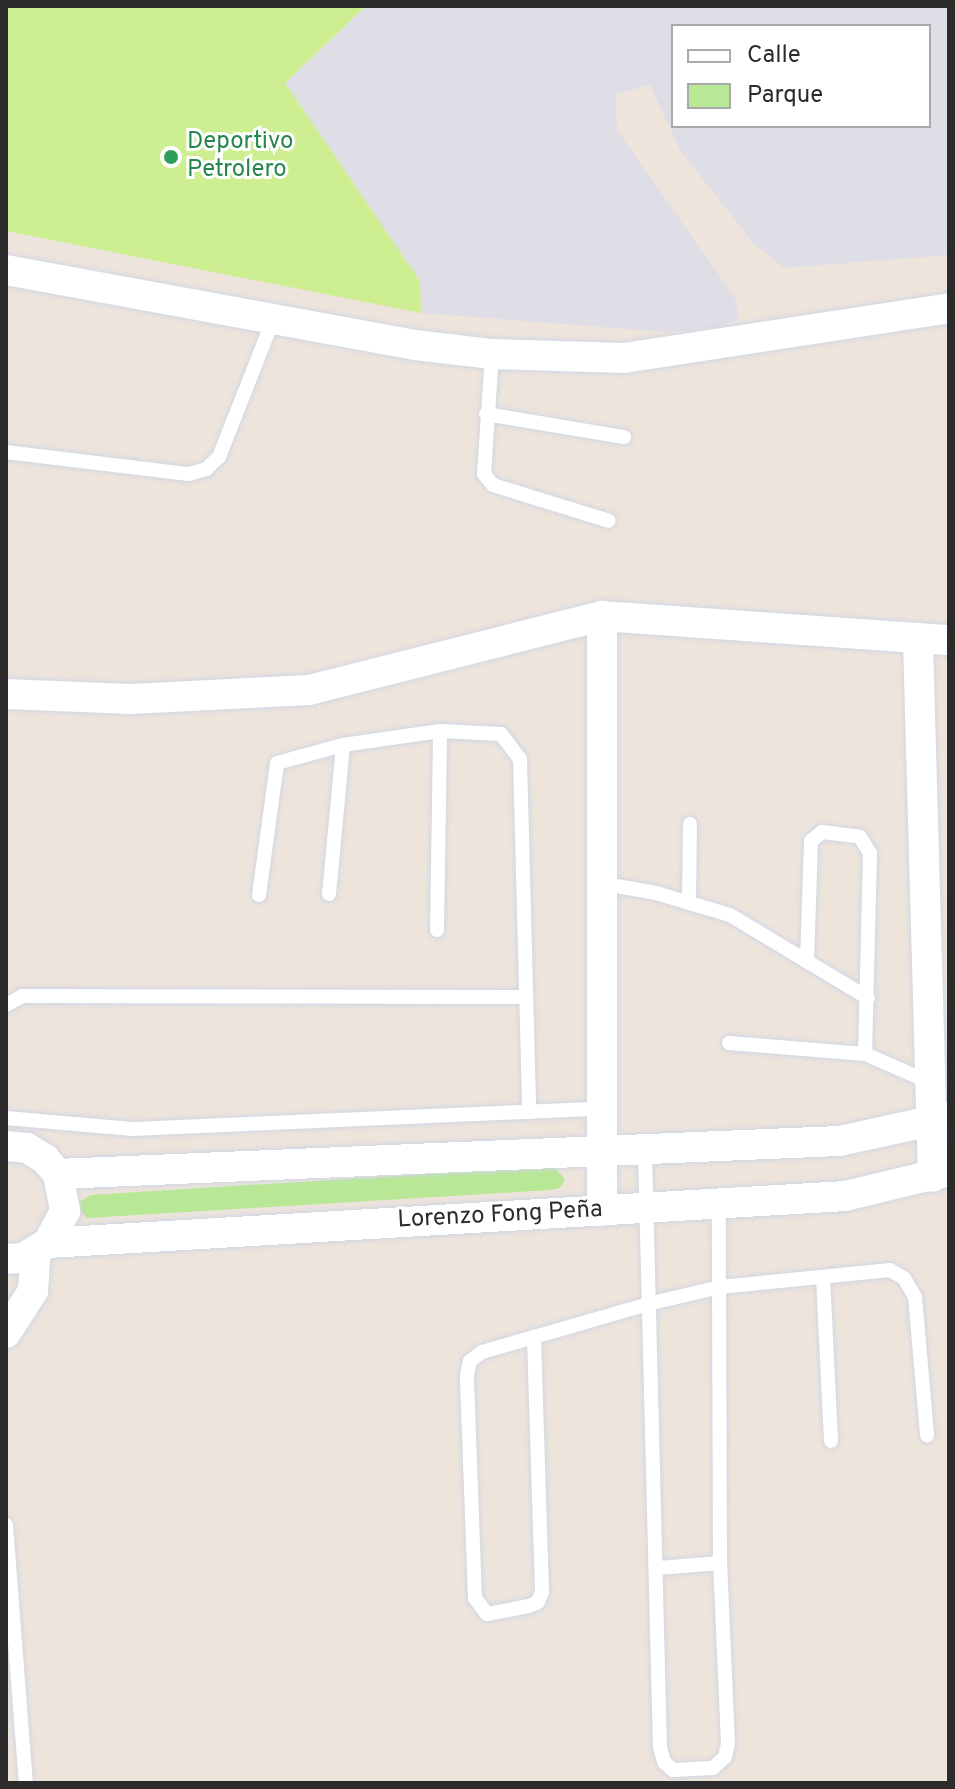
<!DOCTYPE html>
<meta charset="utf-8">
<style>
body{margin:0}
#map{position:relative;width:955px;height:1789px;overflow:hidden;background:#ede4dc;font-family:Overpass,sans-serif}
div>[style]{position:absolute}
.industrial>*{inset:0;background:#dfdde5}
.green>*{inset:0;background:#b8e796}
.pitch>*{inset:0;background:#ceef91}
.roads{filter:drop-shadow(0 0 2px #d1d6e4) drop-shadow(0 0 2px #d1d6e4)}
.lane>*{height:14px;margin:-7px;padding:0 7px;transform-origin:7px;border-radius:7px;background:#fff}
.street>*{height:30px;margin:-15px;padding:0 15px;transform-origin:15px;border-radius:15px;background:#fff}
.dots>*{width:22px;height:22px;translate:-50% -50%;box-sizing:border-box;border:4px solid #fff;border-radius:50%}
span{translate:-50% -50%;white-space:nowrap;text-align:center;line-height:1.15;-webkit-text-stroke:6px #fff;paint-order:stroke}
.leisure-label{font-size:24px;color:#27864d}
.left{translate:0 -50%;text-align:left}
.street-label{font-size:24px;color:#2b2b2b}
.frame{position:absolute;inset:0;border:8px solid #2b2b2b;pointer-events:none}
.legend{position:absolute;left:671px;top:24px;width:260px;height:104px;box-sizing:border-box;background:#fff;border:2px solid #aaa;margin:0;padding:10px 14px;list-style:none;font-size:24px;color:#2b2b2b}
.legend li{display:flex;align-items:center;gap:16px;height:40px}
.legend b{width:40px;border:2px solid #aaa}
</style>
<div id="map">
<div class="industrial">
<i style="clip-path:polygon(evenodd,366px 6px,949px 6px,949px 255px,784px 268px,754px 244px,680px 150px,650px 85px,616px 94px,617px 130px,735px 298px,739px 319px,719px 327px,667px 332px,421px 313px,420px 281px,285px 83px,366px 6px,673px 26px,929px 26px,929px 126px,673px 126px,673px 26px)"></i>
</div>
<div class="green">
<i style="clip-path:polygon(553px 1166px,565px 1179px,560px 1188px,551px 1190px,87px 1218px,75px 1205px,90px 1195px)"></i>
</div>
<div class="pitch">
<i style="clip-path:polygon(6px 6px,366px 6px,285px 83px,420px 281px,421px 313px,6px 231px)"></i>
</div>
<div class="roads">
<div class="lane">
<i style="left:492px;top:354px;width:120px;rotate:93.8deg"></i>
<i style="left:484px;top:474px;width:14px;rotate:51deg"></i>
<i style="left:493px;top:485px;width:121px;rotate:17.2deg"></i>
<i style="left:486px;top:414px;width:140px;rotate:9.5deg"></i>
<i style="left:6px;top:452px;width:184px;rotate:6.9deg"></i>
<i style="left:189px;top:474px;width:18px;rotate:-16deg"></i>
<i style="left:206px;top:469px;width:18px;rotate:-43deg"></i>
<i style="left:219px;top:457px;width:147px;rotate:-68.5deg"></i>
<i style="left:600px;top:883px;width:57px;rotate:10.1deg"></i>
<i style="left:656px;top:893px;width:77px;rotate:16.6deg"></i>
<i style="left:730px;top:915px;width:161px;rotate:31deg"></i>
<i style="left:329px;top:894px;width:150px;rotate:-84.6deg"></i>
<i style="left:259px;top:895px;width:133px;rotate:-82.2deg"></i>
<i style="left:277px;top:763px;width:68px;rotate:-15.3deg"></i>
<i style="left:343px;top:745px;width:98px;rotate:-8.2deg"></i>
<i style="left:440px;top:731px;width:61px;rotate:2.8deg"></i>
<i style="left:501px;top:734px;width:31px;rotate:53deg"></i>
<i style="left:520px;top:759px;width:353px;rotate:88.5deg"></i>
<i style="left:689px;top:903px;width:79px;rotate:-89.3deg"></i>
<i style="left:437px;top:930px;width:199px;rotate:-89.1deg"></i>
<i style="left:807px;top:962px;width:121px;rotate:-88.1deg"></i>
<i style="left:811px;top:841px;width:14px;rotate:-39deg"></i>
<i style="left:822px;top:832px;width:38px;rotate:7deg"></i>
<i style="left:860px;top:837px;width:19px;rotate:58deg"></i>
<i style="left:870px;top:853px;width:201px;rotate:91.4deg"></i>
<i style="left:6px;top:1005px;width:18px;rotate:-29deg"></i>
<i style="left:22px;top:996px;width:503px;rotate:0.11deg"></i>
<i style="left:729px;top:1043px;width:136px;rotate:4.6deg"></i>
<i style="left:865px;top:1054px;width:70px;rotate:23.6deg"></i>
<i style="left:6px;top:1118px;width:127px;rotate:5deg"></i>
<i style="left:133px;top:1129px;width:465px;rotate:-2.5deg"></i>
<i style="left:645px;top:1152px;width:595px;rotate:88.56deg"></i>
<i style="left:660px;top:1747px;width:16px;rotate:75deg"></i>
<i style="left:664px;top:1762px;width:12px;rotate:42deg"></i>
<i style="left:673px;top:1770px;width:40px;rotate:-2.9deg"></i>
<i style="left:713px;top:1768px;width:16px;rotate:-43deg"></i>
<i style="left:725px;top:1757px;width:13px;rotate:-77deg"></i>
<i style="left:728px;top:1744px;width:181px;rotate:-92.5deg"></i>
<i style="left:720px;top:1563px;width:359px;rotate:-90.2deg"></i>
<i style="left:823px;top:1277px;width:164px;rotate:87.2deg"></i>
<i style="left:534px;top:1337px;width:255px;rotate:88.2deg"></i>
<i style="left:542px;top:1592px;width:11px;rotate:112deg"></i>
<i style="left:538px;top:1602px;width:10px;rotate:156deg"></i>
<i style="left:529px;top:1606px;width:43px;rotate:169.2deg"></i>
<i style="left:487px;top:1614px;width:20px;rotate:-127deg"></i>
<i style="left:475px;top:1598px;width:223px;rotate:-92.1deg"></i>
<i style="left:467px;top:1375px;width:14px;rotate:-78deg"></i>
<i style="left:470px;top:1361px;width:15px;rotate:-37deg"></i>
<i style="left:482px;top:1352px;width:54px;rotate:-16.1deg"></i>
<i style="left:534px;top:1337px;width:123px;rotate:-16.1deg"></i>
<i style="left:652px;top:1303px;width:70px;rotate:-13.2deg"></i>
<i style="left:720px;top:1287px;width:171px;rotate:-5.7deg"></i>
<i style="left:890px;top:1270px;width:16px;rotate:30deg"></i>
<i style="left:904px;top:1278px;width:22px;rotate:60deg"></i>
<i style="left:915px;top:1297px;width:139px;rotate:85deg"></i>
<i style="left:6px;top:1525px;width:259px;rotate:85.6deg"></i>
<i style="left:659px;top:1568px;width:61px;rotate:-4.7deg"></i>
</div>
<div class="street">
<i style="left:6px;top:270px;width:416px;rotate:10.4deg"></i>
<i style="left:415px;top:345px;width:78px;rotate:6.7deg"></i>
<i style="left:492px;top:354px;width:132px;rotate:1.7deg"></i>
<i style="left:624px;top:358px;width:329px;rotate:-8.7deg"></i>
<i style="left:918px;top:641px;width:536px;rotate:88.4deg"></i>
<i style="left:6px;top:694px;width:125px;rotate:2.3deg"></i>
<i style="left:131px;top:699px;width:178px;rotate:-2.9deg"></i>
<i style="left:309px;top:690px;width:302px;rotate:-14.2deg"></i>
<i style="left:602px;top:616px;width:348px;rotate:4deg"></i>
<i style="left:6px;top:1146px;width:21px;rotate:5deg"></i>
<i style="left:27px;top:1148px;width:21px;rotate:31deg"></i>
<i style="left:45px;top:1159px;width:20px;rotate:49deg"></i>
<i style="left:58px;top:1174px;width:38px;rotate:79deg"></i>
<i style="left:65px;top:1211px;width:36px;rotate:118deg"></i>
<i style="left:48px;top:1243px;width:29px;rotate:149deg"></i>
<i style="left:23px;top:1258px;width:17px;rotate:177deg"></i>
<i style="left:58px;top:1174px;width:783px;rotate:-2.42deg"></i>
<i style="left:840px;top:1141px;width:112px;rotate:-12.4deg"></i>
<i style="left:602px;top:1211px;width:595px;rotate:-90deg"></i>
<i style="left:48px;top:1243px;width:798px;rotate:-3.37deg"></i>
<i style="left:845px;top:1196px;width:107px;rotate:-13.5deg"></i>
<i style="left:6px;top:1333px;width:50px;rotate:-57.3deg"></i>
<i style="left:33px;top:1291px;width:39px;rotate:-86deg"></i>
</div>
</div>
<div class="dots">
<i style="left:171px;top:157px;background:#2e9e5b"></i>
</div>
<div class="leisure-label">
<span class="left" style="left:187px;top:157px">Deportivo<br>Petrolero</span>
</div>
<div class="street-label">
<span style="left:500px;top:1216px;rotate:-3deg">Lorenzo Fong Peña</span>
</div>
<div class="frame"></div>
<ul class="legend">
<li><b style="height:10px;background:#fff"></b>Calle</li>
<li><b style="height:22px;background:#b8e796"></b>Parque</li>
</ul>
</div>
